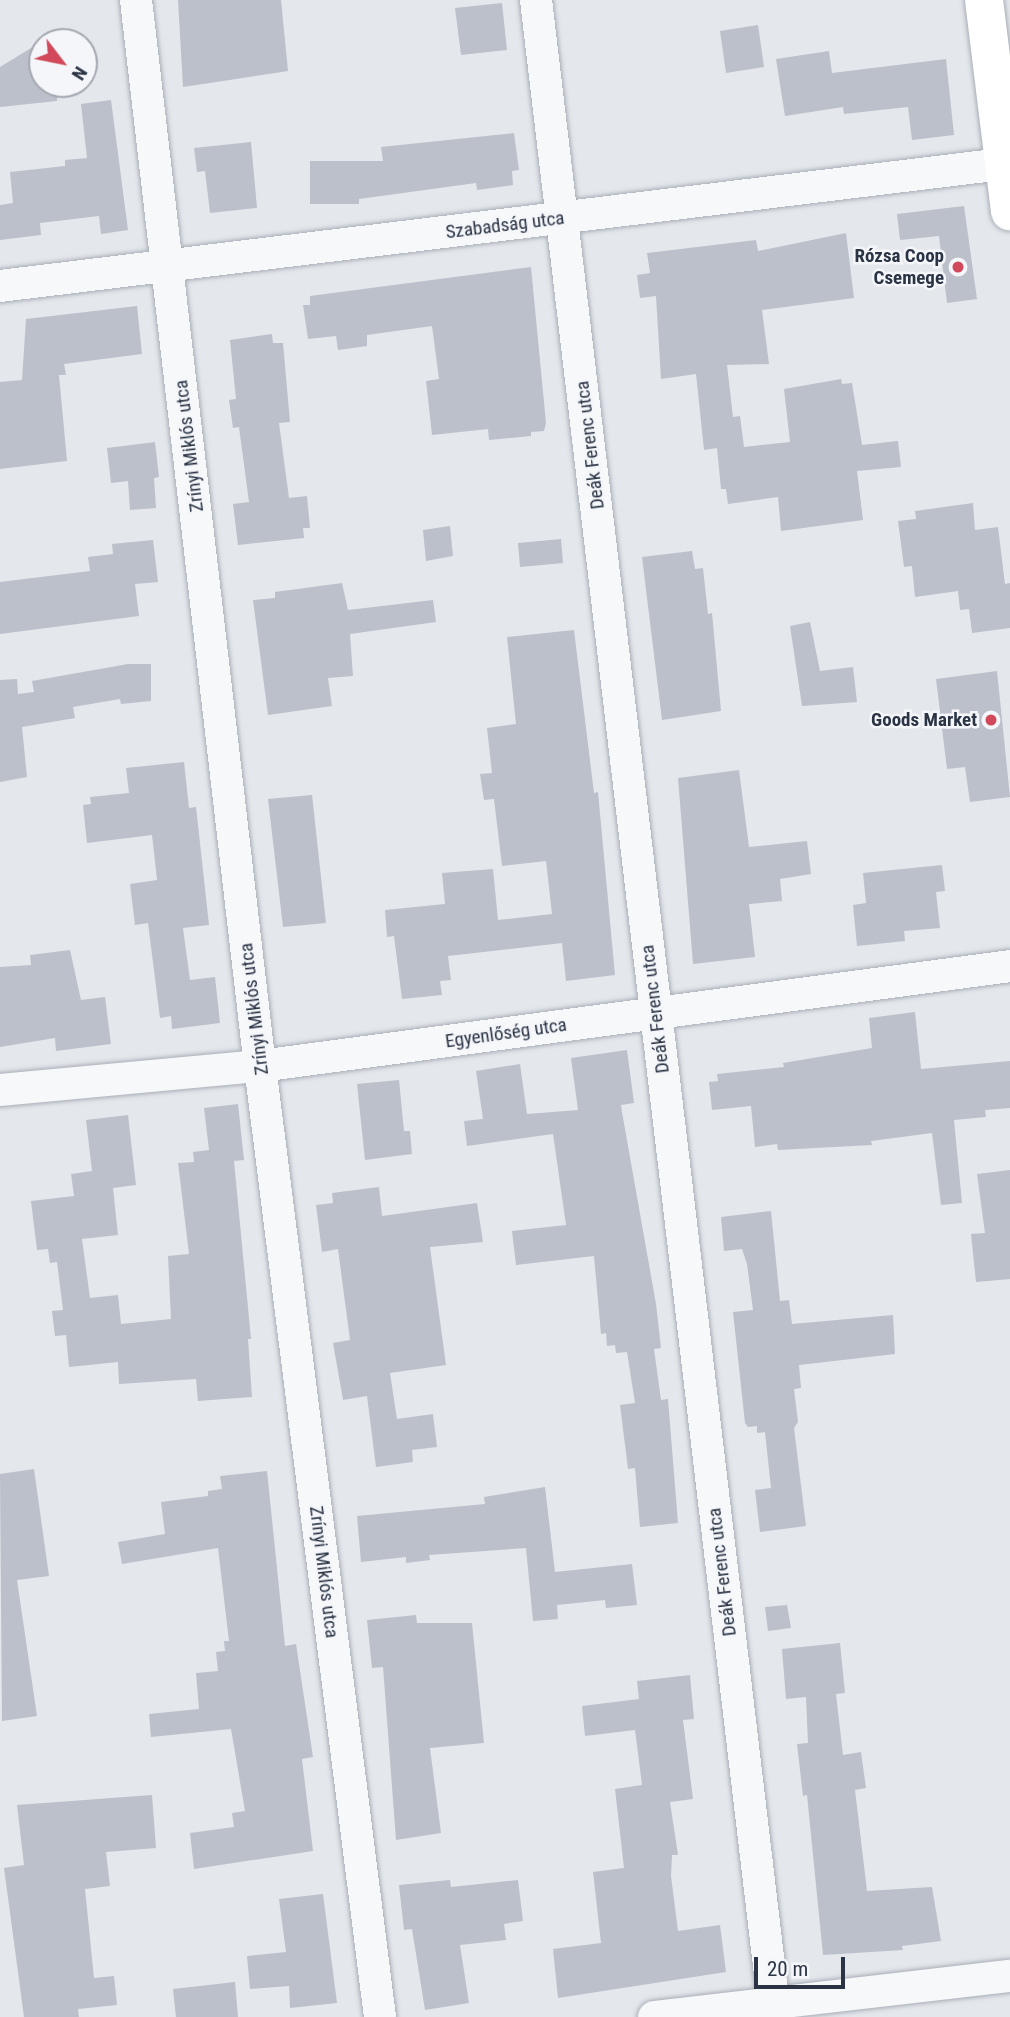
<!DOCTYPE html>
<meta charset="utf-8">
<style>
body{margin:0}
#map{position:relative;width:1010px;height:2017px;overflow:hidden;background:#e4e7ec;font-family:"Roboto Condensed",sans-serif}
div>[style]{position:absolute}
.building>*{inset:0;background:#bbc0ca}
.roads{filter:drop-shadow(0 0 2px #a9aeb7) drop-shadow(0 0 2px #a9aeb7)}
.street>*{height:32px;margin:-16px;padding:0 16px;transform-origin:16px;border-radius:16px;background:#f7f8fa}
.secondary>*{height:38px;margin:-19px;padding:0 19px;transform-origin:19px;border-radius:19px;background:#fff}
.dots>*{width:19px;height:19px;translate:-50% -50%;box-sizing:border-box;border:4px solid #f4f6f9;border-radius:50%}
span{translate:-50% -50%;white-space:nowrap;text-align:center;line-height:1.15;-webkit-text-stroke:5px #f4f6f9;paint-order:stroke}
.street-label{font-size:19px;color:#2b3445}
.poi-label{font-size:19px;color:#2b3445;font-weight:700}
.right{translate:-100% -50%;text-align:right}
.north{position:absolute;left:28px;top:28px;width:70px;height:70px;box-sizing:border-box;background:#f4f6f9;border:2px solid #a4a8b1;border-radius:50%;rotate:122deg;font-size:19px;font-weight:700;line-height:28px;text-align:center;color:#2b3445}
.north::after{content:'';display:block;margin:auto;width:24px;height:32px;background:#d1495b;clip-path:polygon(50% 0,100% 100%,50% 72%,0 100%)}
.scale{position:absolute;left:754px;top:1957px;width:91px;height:32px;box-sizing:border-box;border:4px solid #2b3445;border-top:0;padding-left:9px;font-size:21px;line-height:24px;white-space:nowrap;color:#2b3445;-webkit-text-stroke:5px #f4f6f9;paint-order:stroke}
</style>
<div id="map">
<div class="building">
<i style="clip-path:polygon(178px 0,281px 0,288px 71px,183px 87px)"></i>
<i style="clip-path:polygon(502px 3px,507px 50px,461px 55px,455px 8px)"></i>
<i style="clip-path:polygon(758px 25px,764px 67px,726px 73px,720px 31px)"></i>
<i style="clip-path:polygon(54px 34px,55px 42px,42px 42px,42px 84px,57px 84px,57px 101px,0 107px,0 67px)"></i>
<i style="clip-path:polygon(829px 51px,832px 73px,946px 59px,954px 135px,912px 140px,908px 107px,844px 114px,843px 107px,785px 116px,776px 59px)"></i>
<i style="clip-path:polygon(111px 100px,128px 230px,101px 234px,99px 216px,40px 223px,41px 235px,0 240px,0 205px,13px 203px,10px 172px,65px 166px,65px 160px,87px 158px,81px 104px)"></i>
<i style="clip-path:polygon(514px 133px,519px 170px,512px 171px,513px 185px,477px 190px,476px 183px,359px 199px,359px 204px,310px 204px,310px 161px,383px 161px,381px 147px)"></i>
<i style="clip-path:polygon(251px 142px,257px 208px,210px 213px,205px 171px,197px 172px,194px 148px)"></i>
<i style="clip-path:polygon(964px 206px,977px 299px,947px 303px,939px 236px,900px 240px,897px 214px)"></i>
<i style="clip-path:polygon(846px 233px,854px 298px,762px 310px,769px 364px,727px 365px,733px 417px,740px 416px,744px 447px,790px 442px,784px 389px,841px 379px,842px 384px,852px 383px,862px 445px,898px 441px,901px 467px,857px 471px,863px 520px,781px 531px,778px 497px,728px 504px,726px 489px,721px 489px,717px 448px,704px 450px,696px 374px,661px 379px,656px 296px,640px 298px,637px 275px,650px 273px,647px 253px,756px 240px,758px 251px)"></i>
<i style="clip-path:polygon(531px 267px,546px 423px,544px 431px,531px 432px,531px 436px,489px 440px,488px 429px,432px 435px,426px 381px,439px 379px,432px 326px,367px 335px,367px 346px,338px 350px,336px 336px,308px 339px,303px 305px,310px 305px,310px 296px)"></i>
<i style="clip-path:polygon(137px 306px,142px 354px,64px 364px,66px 375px,59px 375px,67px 461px,0 469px,0 382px,22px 380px,26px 319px)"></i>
<i style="clip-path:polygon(272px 334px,273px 343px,283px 343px,290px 422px,279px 423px,289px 498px,307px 496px,310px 528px,303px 528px,304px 538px,238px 545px,233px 504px,249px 502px,239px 427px,233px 428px,229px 400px,236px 399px,230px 340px)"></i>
<i style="clip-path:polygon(155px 442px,159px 477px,154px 478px,156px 508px,130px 510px,128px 481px,111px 483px,107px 448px)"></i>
<i style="clip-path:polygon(973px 503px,975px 530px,998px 527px,1005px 584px,1010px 583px,1010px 628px,972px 633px,969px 609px,960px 610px,958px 591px,915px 597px,912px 566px,904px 567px,898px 521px,916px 519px,915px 511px)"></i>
<i style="clip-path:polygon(450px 526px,453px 556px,426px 561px,423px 530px)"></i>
<i style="clip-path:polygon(561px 539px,563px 563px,520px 567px,518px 543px)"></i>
<i style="clip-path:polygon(153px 540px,158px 582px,135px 584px,139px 616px,0 634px,0 582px,90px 571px,88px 557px,113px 554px,112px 544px)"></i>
<i style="clip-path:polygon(692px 551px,695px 569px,703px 568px,708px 614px,712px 613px,721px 711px,662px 720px,642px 557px)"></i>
<i style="clip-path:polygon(342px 583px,348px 610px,433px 600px,436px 622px,350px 634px,353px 676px,328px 678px,332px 706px,268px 715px,253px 600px,275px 598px,275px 592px)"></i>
<i style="clip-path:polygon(810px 622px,820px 671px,853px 667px,857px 702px,802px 706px,790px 626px)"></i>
<i style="clip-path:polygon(574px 630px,594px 793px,598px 792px,615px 975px,566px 981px,562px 943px,448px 956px,451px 980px,440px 981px,442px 995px,402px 999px,394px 936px,387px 937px,385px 910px,445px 904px,442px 873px,493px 869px,498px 920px,552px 914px,546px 861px,502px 866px,494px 799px,484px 800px,480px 774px,492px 773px,487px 728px,516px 724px,507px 637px)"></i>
<i style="clip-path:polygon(128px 664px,151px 664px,151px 701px,121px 704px,120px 699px,73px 707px,75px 718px,22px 727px,27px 777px,0 782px,0 680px,17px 679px,18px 694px,34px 692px,32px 681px)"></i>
<i style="clip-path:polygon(997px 671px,1010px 797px,970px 802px,965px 767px,947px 769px,936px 679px)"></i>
<i style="clip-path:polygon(184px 762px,189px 808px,196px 807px,209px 925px,183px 928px,190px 980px,215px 977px,220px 1023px,172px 1029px,171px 1016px,160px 1018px,148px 923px,135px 925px,130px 884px,157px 880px,152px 835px,87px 843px,83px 805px,91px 804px,90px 797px,129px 793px,126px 768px)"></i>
<i style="clip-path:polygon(739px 770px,749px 847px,807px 841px,811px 874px,780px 879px,782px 901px,749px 904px,755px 957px,693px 964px,678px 778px)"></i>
<i style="clip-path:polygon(312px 795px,326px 923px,283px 927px,268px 799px)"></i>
<i style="clip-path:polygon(942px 865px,945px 891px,936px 892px,940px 928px,904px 931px,905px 941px,857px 946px,853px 905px,866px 903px,863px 873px)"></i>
<i style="clip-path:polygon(70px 950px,81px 1000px,105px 997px,111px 1044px,56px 1051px,55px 1038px,0 1047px,0 967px,31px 965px,30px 955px)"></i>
<i style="clip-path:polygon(915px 1012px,921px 1069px,1010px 1061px,1010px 1108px,985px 1110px,986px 1117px,954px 1120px,962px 1203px,941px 1205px,932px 1133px,871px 1141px,872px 1145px,778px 1150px,777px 1144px,755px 1147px,751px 1106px,712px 1110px,709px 1082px,718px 1081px,717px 1074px,784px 1067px,783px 1063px,872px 1048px,869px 1018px)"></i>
<i style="clip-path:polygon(627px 1050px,634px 1103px,621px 1105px,622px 1112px,656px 1304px,661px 1348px,654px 1349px,661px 1400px,668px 1399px,678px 1523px,640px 1527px,635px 1468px,628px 1469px,620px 1405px,635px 1403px,627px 1352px,616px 1353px,615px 1345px,607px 1346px,606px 1333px,601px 1334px,594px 1256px,516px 1265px,512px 1231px,566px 1225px,553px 1134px,467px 1146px,464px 1121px,483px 1119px,476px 1071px,520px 1064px,527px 1114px,578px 1110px,571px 1058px)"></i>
<i style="clip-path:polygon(399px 1080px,404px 1131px,410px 1131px,412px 1154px,365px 1160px,357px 1084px)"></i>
<i style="clip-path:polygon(238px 1104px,244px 1160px,234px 1161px,251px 1339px,248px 1339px,252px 1397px,198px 1401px,196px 1379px,119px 1384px,118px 1362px,69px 1367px,66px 1335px,55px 1336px,52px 1311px,63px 1310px,57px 1262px,50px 1263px,48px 1249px,37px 1250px,31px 1201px,74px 1196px,71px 1174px,92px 1171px,86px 1120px,128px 1115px,136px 1185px,113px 1188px,118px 1235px,82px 1239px,90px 1298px,118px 1295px,121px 1324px,171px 1319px,168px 1256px,189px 1254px,178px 1163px,194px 1162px,193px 1152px,209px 1150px,204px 1108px)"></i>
<i style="clip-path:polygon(1010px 1170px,1010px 1279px,976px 1282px,971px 1234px,985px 1233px,977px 1174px)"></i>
<i style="clip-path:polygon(379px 1187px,382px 1216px,477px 1203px,483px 1242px,430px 1247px,446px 1365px,390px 1373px,397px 1419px,433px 1414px,437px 1447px,412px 1450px,413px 1462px,376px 1467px,367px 1396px,343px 1400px,333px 1343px,350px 1340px,338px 1249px,322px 1252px,316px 1205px,333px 1203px,332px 1193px)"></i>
<i style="clip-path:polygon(771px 1211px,780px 1301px,789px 1300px,792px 1324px,893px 1315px,895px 1354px,799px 1365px,801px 1388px,794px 1389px,798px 1422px,794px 1428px,806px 1526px,760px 1532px,755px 1490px,771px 1488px,765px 1432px,757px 1433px,757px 1426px,748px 1427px,745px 1423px,733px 1312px,753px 1310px,747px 1264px,742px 1249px,724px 1251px,721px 1217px)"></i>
<i style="clip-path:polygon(34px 1469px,49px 1576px,17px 1580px,37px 1716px,2px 1721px,0 1474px)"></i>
<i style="clip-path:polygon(267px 1471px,285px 1646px,296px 1644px,313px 1757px,302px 1759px,313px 1851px,194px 1869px,190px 1833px,234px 1827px,232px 1813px,245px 1811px,231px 1729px,151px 1737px,149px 1714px,199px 1709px,196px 1673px,218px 1671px,216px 1652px,225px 1651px,224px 1641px,229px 1641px,218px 1548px,122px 1564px,118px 1542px,165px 1534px,161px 1502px,208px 1496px,208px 1491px,222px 1489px,220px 1476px)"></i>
<i style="clip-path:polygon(545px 1487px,555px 1572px,632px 1564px,637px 1605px,606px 1608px,605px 1600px,557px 1605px,558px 1619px,533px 1621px,526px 1548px,429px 1555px,430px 1560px,406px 1563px,406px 1557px,361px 1562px,357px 1516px,485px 1504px,484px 1497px)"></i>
<i style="clip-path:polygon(787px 1605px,791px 1628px,768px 1631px,765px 1607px)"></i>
<i style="clip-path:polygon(416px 1615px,417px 1623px,472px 1623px,484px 1743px,430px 1748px,441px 1833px,396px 1840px,383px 1667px,372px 1668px,367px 1620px)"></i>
<i style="clip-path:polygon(840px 1643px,845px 1693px,836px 1694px,843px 1755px,861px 1752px,866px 1788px,855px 1790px,867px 1891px,932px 1887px,941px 1941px,902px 1946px,903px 1950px,823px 1955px,807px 1795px,803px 1796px,797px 1744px,808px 1743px,806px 1697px,786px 1699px,782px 1649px)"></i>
<i style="clip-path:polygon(690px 1675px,694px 1719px,683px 1720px,693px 1799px,670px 1802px,678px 1855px,672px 1855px,671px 1876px,678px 1931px,720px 1925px,726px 1972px,558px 1998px,553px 1949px,601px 1943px,593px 1872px,624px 1868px,615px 1789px,642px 1785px,635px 1730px,585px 1736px,582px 1706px,639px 1699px,637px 1681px)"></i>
<i style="clip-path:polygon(152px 1795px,156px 1848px,106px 1852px,110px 1886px,85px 1889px,94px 1978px,114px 1976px,117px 2005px,78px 2009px,79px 2017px,24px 2017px,4px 1868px,24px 1865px,17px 1805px)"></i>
<i style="clip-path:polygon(450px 1880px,451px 1887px,518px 1880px,523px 1921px,504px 1924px,506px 1940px,460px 1945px,469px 2003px,425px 2010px,412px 1929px,404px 1930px,399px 1885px)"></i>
<i style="clip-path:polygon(323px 1894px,337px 2003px,290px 2008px,289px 1986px,250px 1989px,247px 1956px,286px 1952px,279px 1899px)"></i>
<i style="clip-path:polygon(235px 1982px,238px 2017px,176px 2017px,173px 1989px)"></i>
</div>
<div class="roads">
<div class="street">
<i style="left:136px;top:0;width:1073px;rotate:83.37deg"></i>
<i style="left:260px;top:1066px;width:959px;rotate:82.81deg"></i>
<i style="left:536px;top:0;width:2031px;rotate:83.24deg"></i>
<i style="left:0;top:286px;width:1017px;rotate:-6.94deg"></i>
<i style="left:0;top:1090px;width:261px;rotate:-5.3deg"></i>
<i style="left:260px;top:1066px;width:757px;rotate:-7.59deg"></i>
<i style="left:654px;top:2017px;width:358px;rotate:-6.6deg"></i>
</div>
<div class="secondary">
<i style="left:984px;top:0;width:213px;rotate:83deg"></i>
</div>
</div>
<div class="dots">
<i style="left:958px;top:267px;background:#d1495b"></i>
<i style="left:991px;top:720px;background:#d1495b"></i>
</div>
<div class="street-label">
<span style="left:505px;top:225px;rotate:-7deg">Szabadság utca</span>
<span style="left:590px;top:445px;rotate:-97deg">Deák Ferenc utca</span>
<span style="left:189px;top:446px;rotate:-97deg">Zrínyi Miklós utca</span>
<span style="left:254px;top:1009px;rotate:-97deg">Zrínyi Miklós utca</span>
<span style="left:655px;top:1009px;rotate:-97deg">Deák Ferenc utca</span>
<span style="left:506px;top:1033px;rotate:-8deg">Egyenlőség utca</span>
<span style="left:324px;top:1572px;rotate:83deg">Zrínyi Miklós utca</span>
<span style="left:722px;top:1572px;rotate:-97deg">Deák Ferenc utca</span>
</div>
<div class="poi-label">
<span class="right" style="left:944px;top:267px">Rózsa Coop<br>Csemege</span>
<span class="right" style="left:977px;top:720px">Goods Market</span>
</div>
<div class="north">N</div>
<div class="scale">20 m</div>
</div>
